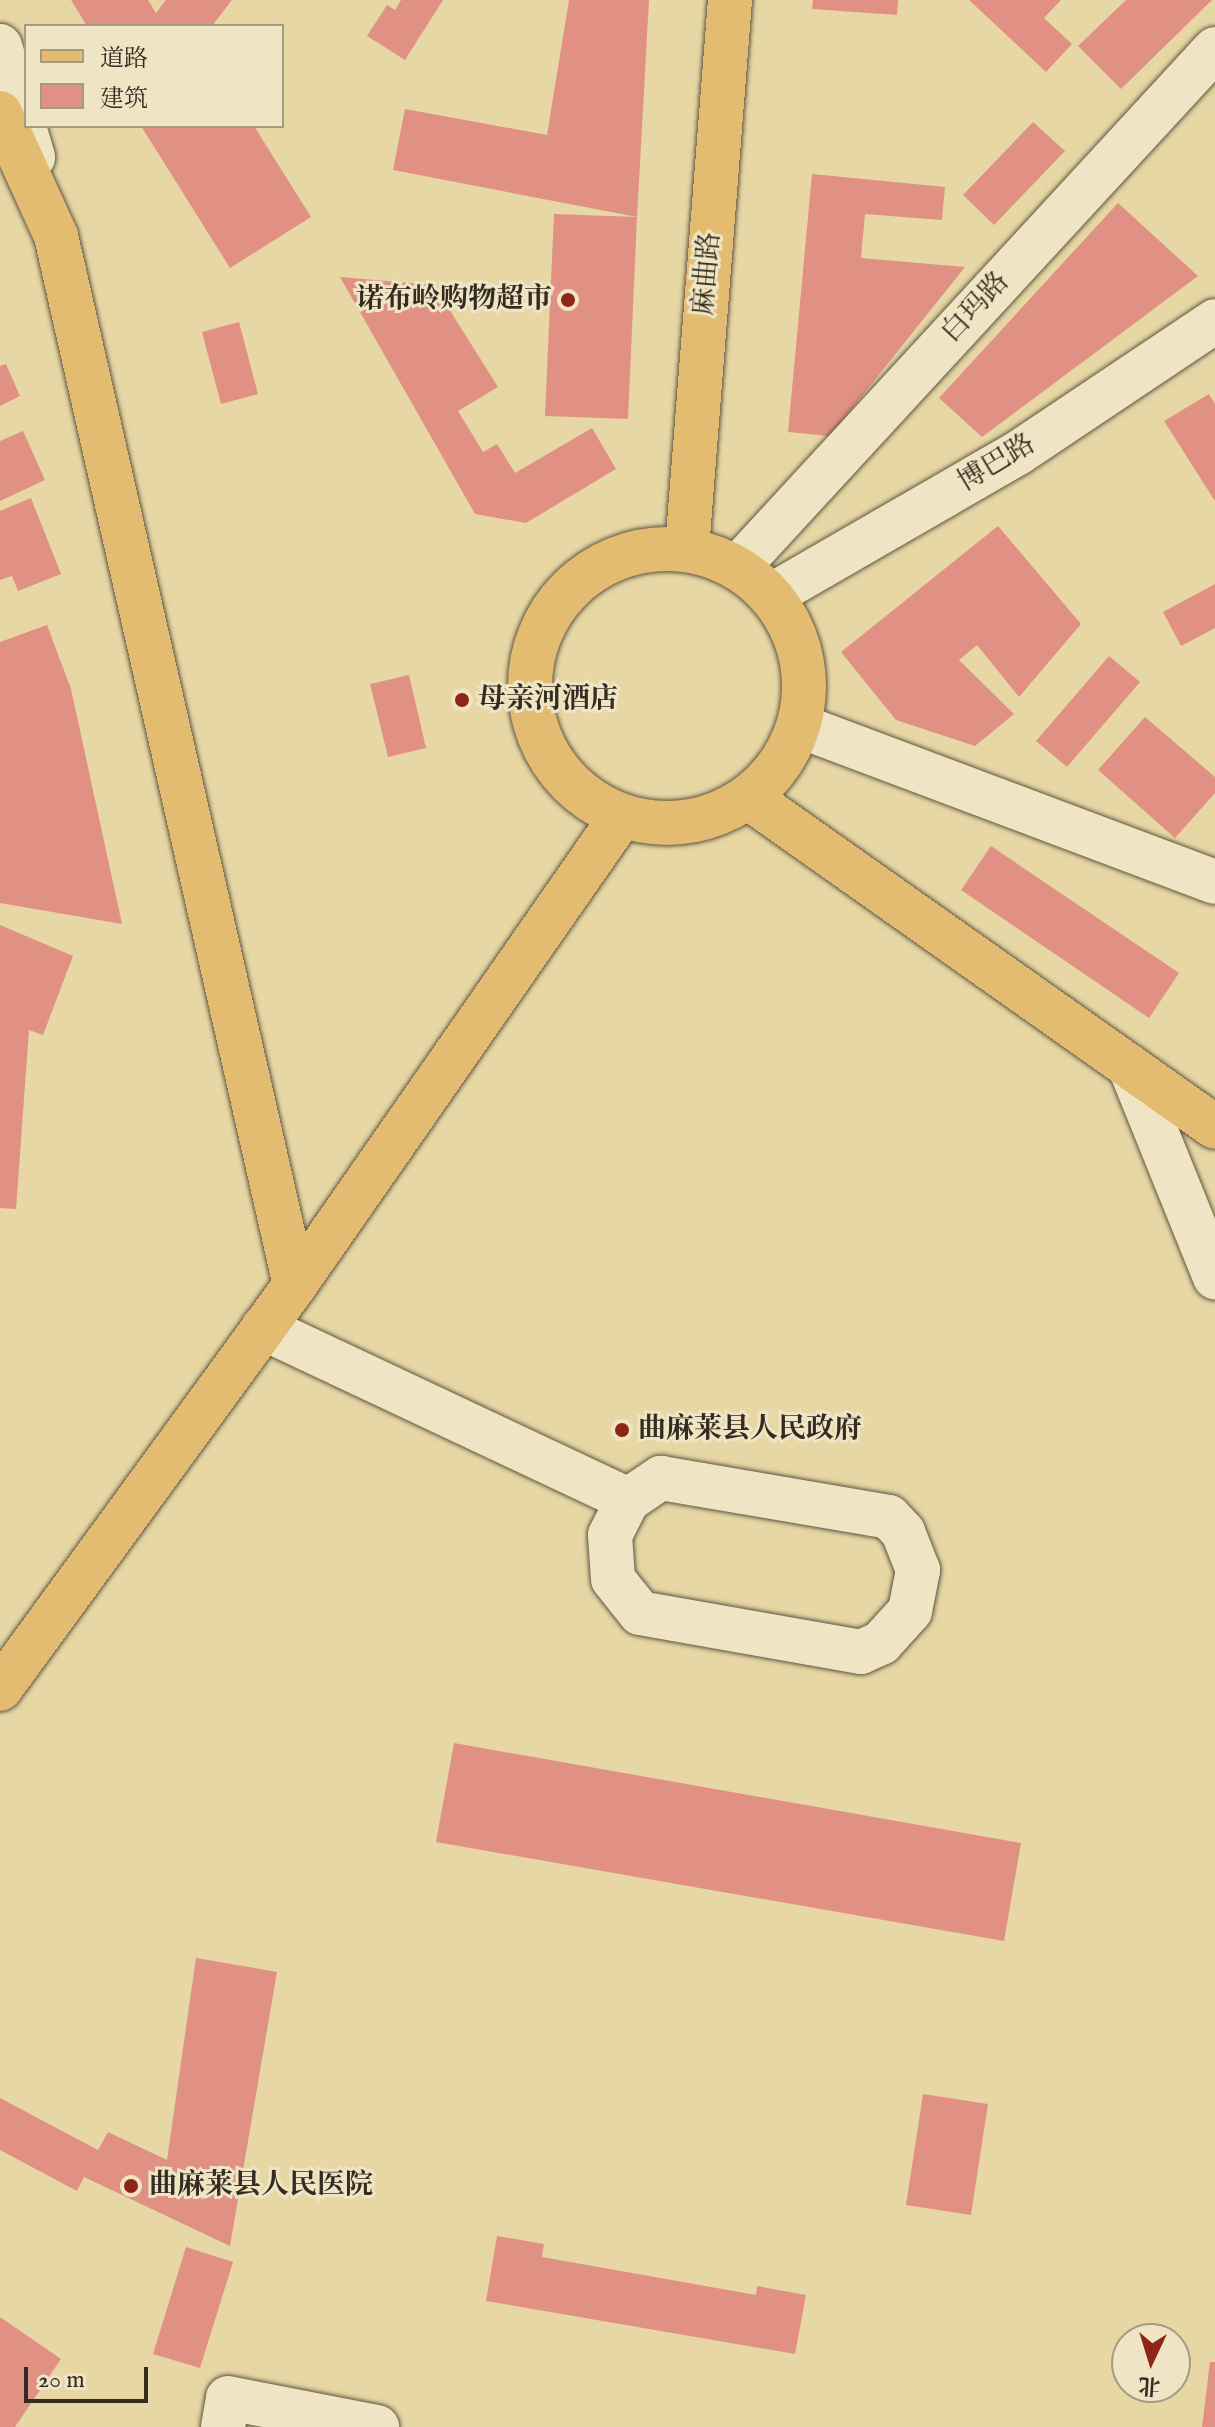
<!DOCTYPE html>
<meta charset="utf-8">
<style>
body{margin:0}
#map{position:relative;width:1215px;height:2427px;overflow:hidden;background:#e6d7a4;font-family:"IM FELL English","Noto Serif SC",serif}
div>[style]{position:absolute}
.building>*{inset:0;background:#e19184}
.roads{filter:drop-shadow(0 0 2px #605642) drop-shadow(0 0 2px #605642)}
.minor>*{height:44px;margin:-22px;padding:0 22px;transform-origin:22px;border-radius:22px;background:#efe5c4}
.major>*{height:44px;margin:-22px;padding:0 22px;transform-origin:22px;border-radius:22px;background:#e3bc72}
.major>.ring{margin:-22px;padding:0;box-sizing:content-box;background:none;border:44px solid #e3bc72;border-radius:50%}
.dots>*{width:22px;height:22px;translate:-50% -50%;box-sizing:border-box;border:4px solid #efe5c4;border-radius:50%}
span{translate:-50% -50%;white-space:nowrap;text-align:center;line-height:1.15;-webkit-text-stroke:6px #efe5c4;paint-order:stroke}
.street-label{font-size:28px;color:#342b22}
.poi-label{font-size:28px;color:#342b22;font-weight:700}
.right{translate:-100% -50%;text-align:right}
.left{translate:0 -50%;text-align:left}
.legend{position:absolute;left:24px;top:24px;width:260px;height:104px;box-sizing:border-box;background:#efe5c4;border:2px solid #a49b83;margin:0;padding:10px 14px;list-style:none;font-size:24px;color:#342b22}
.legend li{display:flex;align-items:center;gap:16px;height:40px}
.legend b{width:40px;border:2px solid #a49b83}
.north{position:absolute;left:1111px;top:2323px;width:80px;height:80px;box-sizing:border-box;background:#efe5c4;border:2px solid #a49b83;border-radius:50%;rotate:184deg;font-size:22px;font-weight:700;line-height:32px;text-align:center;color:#342b22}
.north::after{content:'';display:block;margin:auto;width:28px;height:36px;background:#8f2418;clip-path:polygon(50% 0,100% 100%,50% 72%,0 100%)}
.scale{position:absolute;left:24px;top:2367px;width:124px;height:36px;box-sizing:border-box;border:4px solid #342b22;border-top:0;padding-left:10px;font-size:24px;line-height:28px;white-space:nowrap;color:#342b22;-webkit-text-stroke:6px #efe5c4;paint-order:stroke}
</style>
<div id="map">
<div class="building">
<i style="clip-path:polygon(71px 0,148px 0,156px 13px,166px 0,232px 0,212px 26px,87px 26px)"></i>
<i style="clip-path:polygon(401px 0,443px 0,405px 60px,367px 36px,387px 5px,395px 10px)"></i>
<i style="clip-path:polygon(569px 0,649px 0,637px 217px,393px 170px,405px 109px,547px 135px)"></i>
<i style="clip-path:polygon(813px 0,898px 0,897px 15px,812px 9px)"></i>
<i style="clip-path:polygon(969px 0,1061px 0,1044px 18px,1072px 44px,1046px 72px)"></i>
<i style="clip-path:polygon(1126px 0,1212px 0,1121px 89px,1078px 46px)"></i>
<i style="clip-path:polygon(1033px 122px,1065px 151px,994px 225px,963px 195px)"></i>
<i style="clip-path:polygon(141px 126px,254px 126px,311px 217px,230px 268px)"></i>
<i style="clip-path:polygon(812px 174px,945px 187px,942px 220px,865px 214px,861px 258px,965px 267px,830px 436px,788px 432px)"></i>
<i style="clip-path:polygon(1118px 203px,1198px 276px,982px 437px,939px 398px)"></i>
<i style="clip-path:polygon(554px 214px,637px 217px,628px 419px,545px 416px)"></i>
<i style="clip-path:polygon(340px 277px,434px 285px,498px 387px,458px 411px,483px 452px,497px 444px,515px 473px,592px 428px,616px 469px,526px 523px,475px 514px)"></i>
<i style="clip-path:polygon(239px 322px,258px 394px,221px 404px,202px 332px)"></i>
<i style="clip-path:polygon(6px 364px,20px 396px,0 406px,0 366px)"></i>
<i style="clip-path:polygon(1209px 394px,1215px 404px,1215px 501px,1164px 421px)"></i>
<i style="clip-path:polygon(23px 431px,45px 480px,0 501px,0 441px)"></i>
<i style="clip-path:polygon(31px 498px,61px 574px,18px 591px,12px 576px,0 580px,0 511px)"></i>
<i style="clip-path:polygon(998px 526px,1081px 624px,1019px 697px,977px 645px,959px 660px,1014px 714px,975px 746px,896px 720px,841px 652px)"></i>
<i style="clip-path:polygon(1215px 584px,1215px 628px,1181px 646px,1163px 612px)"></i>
<i style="clip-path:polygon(47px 625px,71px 689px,122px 924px,0 903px,0 642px)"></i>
<i style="clip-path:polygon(1109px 656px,1140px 682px,1067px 767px,1036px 741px)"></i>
<i style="clip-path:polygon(409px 675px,426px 748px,388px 757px,370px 684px)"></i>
<i style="clip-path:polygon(1145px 717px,1215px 777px,1215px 793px,1175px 838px,1098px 770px)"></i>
<i style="clip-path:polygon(991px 846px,1179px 973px,1149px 1018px,961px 890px)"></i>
<i style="clip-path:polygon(0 925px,73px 956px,43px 1035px,29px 1030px,16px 1209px,0 1208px)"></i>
<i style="clip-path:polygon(454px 1743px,1021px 1843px,1004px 1941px,436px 1842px)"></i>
<i style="clip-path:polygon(196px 1958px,277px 1972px,230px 2246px,84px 2177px,77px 2191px,0 2150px,0 2098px,98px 2150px,108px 2132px,167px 2160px)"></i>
<i style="clip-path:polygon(923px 2094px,988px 2104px,971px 2215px,906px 2205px)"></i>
<i style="clip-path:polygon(497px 2236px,544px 2244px,542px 2257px,756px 2295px,757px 2286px,806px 2295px,795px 2354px,486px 2301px)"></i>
<i style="clip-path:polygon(186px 2247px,233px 2262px,200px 2368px,153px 2354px)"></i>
<i style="clip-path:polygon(0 2317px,61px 2359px,15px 2427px,0 2427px)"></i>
<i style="clip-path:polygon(1210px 2362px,1215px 2362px,1215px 2427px,1202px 2427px)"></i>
</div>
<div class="roads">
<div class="minor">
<i style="left:0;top:46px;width:116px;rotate:73.4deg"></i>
<i style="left:738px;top:567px;width:704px;rotate:-47.36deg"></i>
<i style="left:772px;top:595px;width:284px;rotate:-30deg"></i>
<i style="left:1018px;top:453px;width:237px;rotate:-33.8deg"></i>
<i style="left:800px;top:726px;width:443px;rotate:20.6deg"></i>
<i style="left:1130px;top:1067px;width:227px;rotate:68deg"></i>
<i style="left:263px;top:1328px;width:403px;rotate:25.2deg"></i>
<i style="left:661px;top:1478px;width:231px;rotate:9.7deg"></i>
<i style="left:889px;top:1517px;width:21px;rotate:47deg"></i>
<i style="left:903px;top:1532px;width:41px;rotate:68.5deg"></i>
<i style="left:918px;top:1570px;width:42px;rotate:101deg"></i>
<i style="left:910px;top:1611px;width:43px;rotate:132.2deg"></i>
<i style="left:881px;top:1643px;width:22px;rotate:156deg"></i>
<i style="left:861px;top:1652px;width:224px;rotate:-170deg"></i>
<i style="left:640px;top:1613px;width:43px;rotate:-128.5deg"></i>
<i style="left:613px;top:1579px;width:44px;rotate:-93.9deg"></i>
<i style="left:610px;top:1535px;width:39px;rotate:-63deg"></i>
<i style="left:628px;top:1500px;width:40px;rotate:-34deg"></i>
<i style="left:223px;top:2427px;width:29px;rotate:-80deg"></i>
<i style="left:228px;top:2398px;width:152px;rotate:11deg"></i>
</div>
<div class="major">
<i style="left:0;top:113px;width:135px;rotate:65.5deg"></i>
<i style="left:56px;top:236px;width:1076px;rotate:77.17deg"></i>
<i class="ring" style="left:530px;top:549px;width:230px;height:230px"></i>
<i style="left:687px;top:549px;width:551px;rotate:-85.52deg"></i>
<i style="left:749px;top:798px;width:570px;rotate:35.22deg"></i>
<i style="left:0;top:1689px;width:500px;rotate:-53.86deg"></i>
<i style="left:295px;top:1285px;width:570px;rotate:-55.14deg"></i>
</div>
</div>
<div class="dots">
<i style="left:568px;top:300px;background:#8f2418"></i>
<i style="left:462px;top:700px;background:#8f2418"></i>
<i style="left:622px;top:1430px;background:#8f2418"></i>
<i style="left:131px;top:2186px;background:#8f2418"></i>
</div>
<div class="street-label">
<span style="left:708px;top:274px;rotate:-85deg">麻曲路</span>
<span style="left:976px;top:308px;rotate:-47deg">白玛路</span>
<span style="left:997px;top:464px;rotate:-31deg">博巴路</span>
</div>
<div class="poi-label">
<span class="right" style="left:552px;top:300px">诺布岭购物超市</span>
<span class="left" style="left:478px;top:700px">母亲河酒店</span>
<span class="left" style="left:638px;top:1430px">曲麻莱县人民政府</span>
<span class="left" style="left:149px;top:2186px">曲麻莱县人民医院</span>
</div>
<ul class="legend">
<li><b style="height:10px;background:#e3bc72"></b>道路</li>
<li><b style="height:22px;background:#e19184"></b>建筑</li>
</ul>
<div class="north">北</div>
<div class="scale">20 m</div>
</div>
